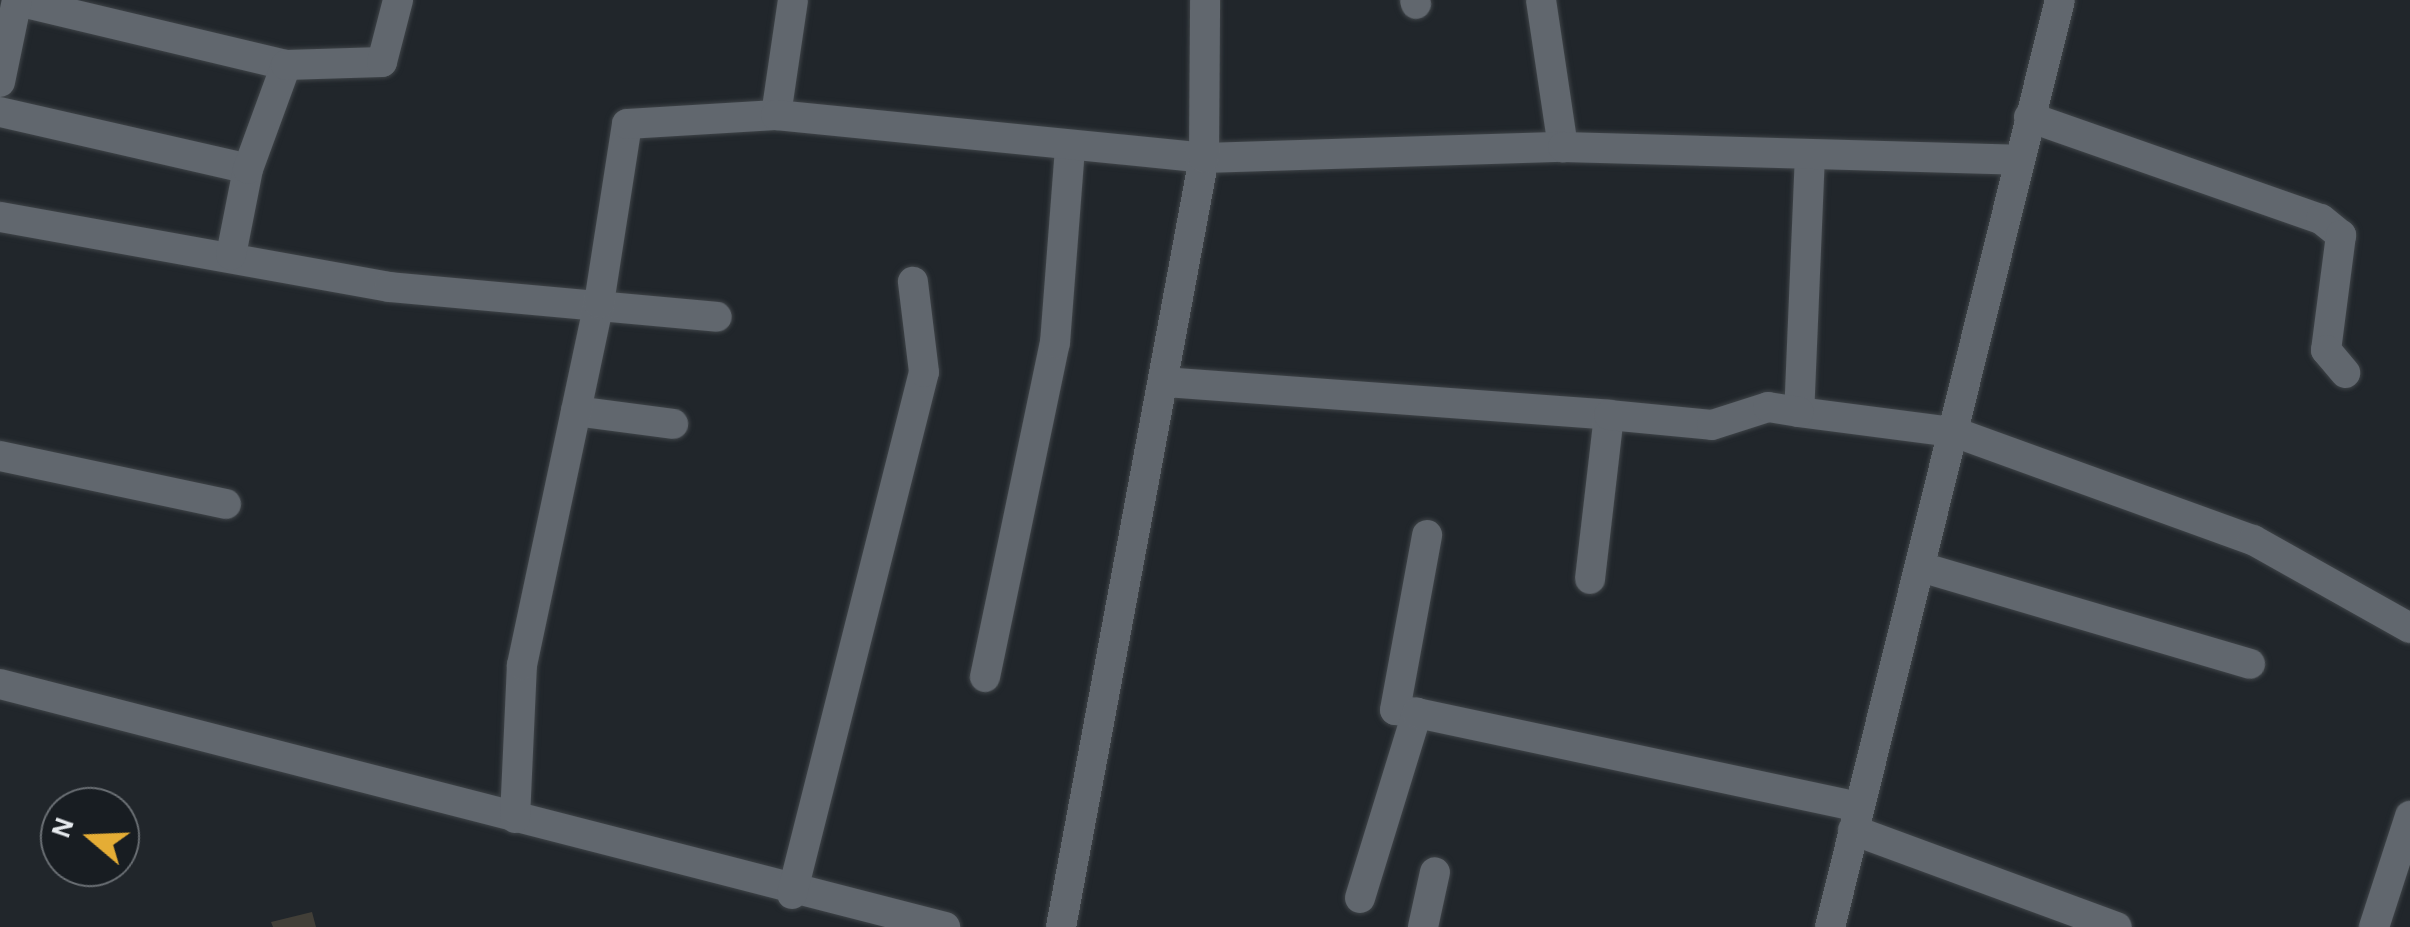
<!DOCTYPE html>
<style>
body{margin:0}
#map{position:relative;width:2410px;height:927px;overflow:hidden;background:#21262b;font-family:"Alegreya Sans",sans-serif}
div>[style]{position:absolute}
.building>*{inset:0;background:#423f38}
.roads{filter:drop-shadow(0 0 2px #3f4448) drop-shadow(0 0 2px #3f4448)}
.minor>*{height:30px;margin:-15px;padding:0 15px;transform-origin:15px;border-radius:15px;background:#61676e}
span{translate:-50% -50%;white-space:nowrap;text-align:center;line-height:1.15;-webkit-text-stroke:8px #181d22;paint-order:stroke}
.north{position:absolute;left:40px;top:787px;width:100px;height:100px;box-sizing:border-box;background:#181d22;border:2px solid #6a6f74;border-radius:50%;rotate:289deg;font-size:28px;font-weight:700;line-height:40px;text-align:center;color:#e6eaee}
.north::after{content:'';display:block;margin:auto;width:35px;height:45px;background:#e5ad35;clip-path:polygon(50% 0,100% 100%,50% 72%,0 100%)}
</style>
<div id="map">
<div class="building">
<i style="clip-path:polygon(312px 912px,316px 927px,273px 927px,271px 922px)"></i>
</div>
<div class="roads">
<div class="minor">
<i style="left:1415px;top:0;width:4px;rotate:76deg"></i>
<i style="left:1541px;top:0;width:149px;rotate:81.5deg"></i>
<i style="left:17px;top:1px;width:277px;rotate:13.4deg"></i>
<i style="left:0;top:82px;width:84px;rotate:-78.3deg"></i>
<i style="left:0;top:112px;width:254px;rotate:12.9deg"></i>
<i style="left:776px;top:115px;width:116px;rotate:-81.6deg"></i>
<i style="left:2029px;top:117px;width:309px;rotate:19.3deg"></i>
<i style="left:2321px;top:219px;width:26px;rotate:39deg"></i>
<i style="left:2341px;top:235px;width:116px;rotate:97.4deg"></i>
<i style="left:2326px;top:350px;width:30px;rotate:50deg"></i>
<i style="left:1810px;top:154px;width:258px;rotate:92.4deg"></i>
<i style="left:1799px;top:412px;width:156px;rotate:7.4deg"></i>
<i style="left:1954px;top:432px;width:318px;rotate:19.9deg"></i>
<i style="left:2253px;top:540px;width:180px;rotate:29.3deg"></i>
<i style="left:0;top:217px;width:395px;rotate:10.2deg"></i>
<i style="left:389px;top:287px;width:329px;rotate:5.2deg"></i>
<i style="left:231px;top:255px;width:88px;rotate:-78.8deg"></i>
<i style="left:248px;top:169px;width:111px;rotate:-69.9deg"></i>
<i style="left:286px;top:65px;width:96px;rotate:-1.8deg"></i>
<i style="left:382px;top:62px;width:64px;rotate:-75.5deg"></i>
<i style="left:1164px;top:382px;width:446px;rotate:4.2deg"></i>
<i style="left:1609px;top:415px;width:165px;rotate:96.6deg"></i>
<i style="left:576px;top:411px;width:98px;rotate:7.6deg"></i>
<i style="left:1609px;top:415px;width:103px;rotate:5.5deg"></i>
<i style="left:1712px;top:425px;width:59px;rotate:-17.8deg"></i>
<i style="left:1768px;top:407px;width:31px;rotate:9deg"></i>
<i style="left:0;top:456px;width:231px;rotate:12deg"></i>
<i style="left:1921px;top:567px;width:343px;rotate:16.4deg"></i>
<i style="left:985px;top:677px;width:341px;rotate:-78.2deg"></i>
<i style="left:1055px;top:343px;width:196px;rotate:-85.6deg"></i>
<i style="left:0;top:684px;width:976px;rotate:14.42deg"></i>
<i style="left:1417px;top:713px;width:22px;rotate:-172deg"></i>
<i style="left:1395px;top:710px;width:178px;rotate:-79.6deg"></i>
<i style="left:515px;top:818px;width:153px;rotate:-87.4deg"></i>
<i style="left:522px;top:665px;width:370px;rotate:-78deg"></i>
<i style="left:599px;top:303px;width:181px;rotate:-81.1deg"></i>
<i style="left:627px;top:124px;width:149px;rotate:-3.5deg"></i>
<i style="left:776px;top:115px;width:430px;rotate:5.7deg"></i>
<i style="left:1204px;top:158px;width:359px;rotate:-1.8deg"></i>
<i style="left:1563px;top:147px;width:455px;rotate:1.6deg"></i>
<i style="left:1853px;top:830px;width:281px;rotate:20.2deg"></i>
<i style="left:792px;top:894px;width:538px;rotate:-75.81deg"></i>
<i style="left:924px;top:372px;width:91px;rotate:-97deg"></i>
<i style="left:1360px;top:898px;width:194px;rotate:-72.9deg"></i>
<i style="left:1417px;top:713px;width:452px;rotate:12deg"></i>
<i style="left:1061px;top:927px;width:782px;rotate:-79.47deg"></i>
<i style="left:1204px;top:158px;width:158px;rotate:-89.6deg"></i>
<i style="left:1423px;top:927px;width:56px;rotate:-77.7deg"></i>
<i style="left:1830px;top:927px;width:955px;rotate:-76.07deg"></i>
<i style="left:2374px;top:927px;width:117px;rotate:-72deg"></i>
</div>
</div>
<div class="north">N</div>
</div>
